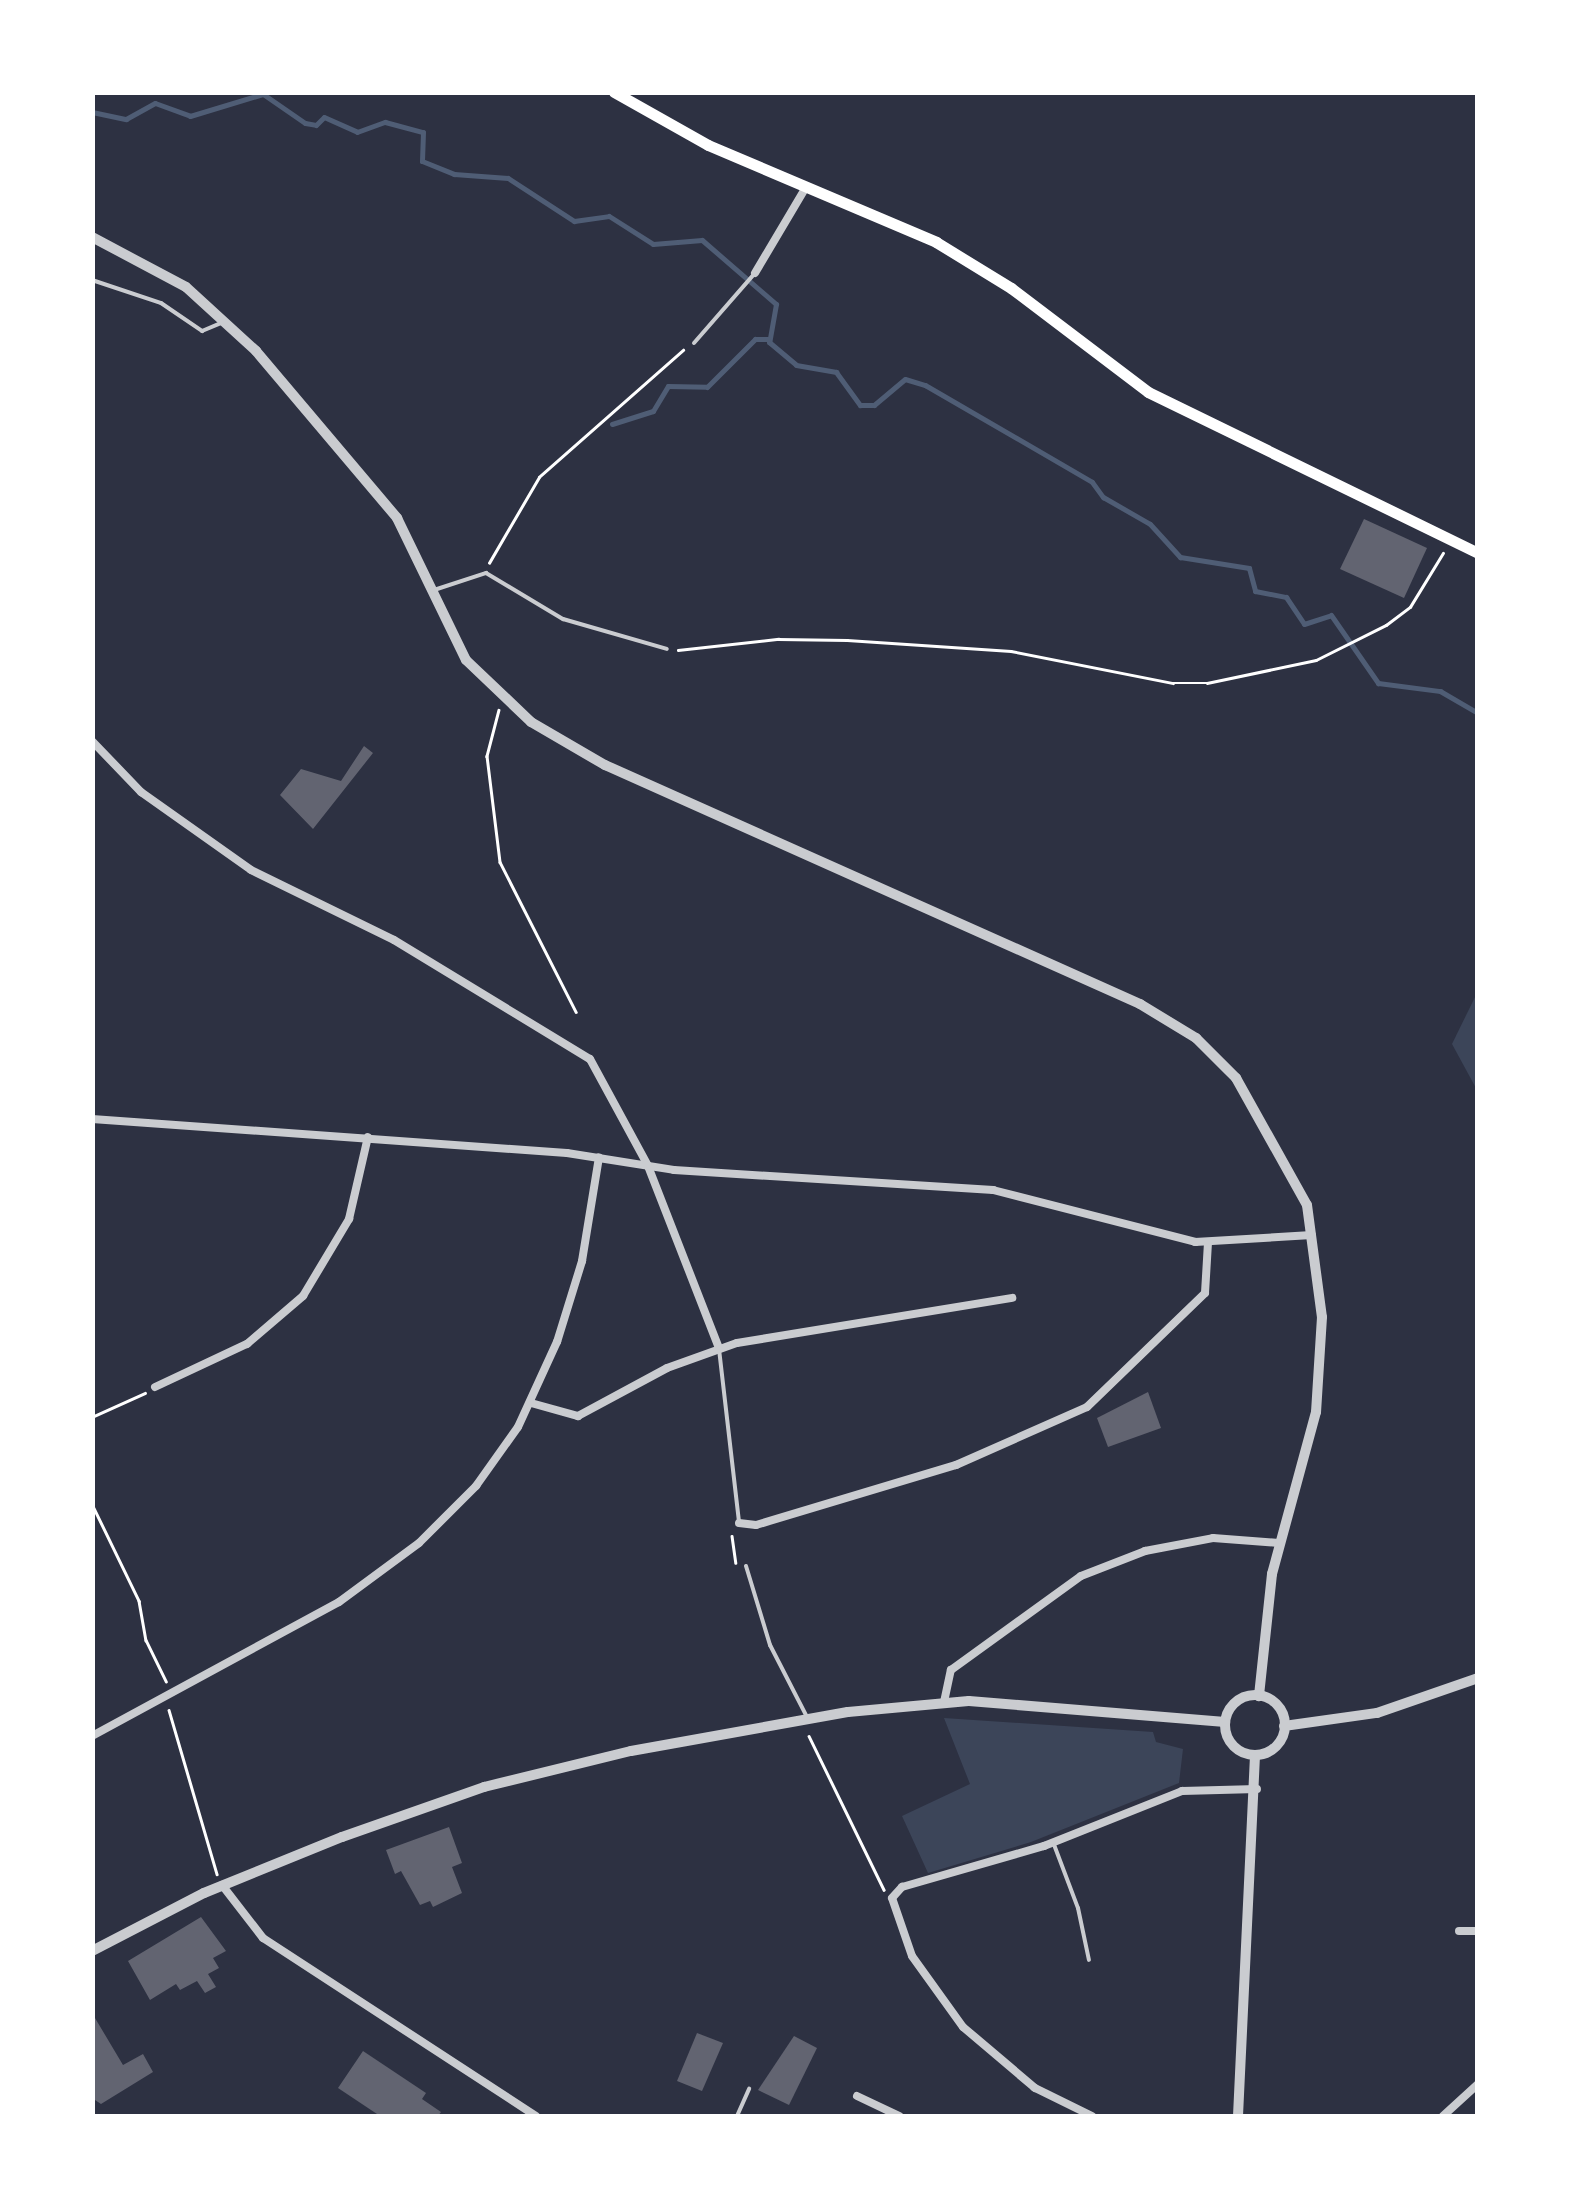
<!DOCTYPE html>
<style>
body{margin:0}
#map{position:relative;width:1570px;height:2209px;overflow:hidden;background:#2d3142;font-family:"Asap Condensed",sans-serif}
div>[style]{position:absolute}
.green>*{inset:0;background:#3c4559}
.stream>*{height:5px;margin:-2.5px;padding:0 2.5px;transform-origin:2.5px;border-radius:2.5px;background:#4f5d75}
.building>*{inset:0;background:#626471}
.path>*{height:2.5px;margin:-1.25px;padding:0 1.25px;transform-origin:1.25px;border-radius:1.25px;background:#fff}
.service>*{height:4px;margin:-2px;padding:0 2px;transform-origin:2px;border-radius:2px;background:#caccd0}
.minor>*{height:8px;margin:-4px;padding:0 4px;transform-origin:4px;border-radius:4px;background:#caccd0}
.tertiary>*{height:10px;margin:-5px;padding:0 5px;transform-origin:5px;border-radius:5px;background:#caccd0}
.tertiary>.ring{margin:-5px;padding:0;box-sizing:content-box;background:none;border:10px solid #caccd0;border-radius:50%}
.secondary>*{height:11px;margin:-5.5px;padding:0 5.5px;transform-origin:5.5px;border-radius:5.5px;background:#fff}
span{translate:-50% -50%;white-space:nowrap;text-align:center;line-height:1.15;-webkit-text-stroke:10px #fff;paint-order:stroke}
.frame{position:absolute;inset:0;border:95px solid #fff;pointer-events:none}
</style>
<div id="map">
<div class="green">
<i style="clip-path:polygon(1477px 993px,1477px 1090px,1452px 1044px)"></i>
<i style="clip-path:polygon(944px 1718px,1153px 1732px,1156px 1742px,1183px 1749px,1179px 1783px,1031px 1842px,928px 1873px,902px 1816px,970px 1784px)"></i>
</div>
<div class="stream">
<i style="left:92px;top:112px;width:35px;rotate:12deg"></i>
<i style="left:126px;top:119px;width:33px;rotate:-29deg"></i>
<i style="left:155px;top:103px;width:37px;rotate:20deg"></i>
<i style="left:190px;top:116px;width:76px;rotate:-16.8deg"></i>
<i style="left:263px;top:94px;width:51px;rotate:34.6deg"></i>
<i style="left:305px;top:123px;width:11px;rotate:10deg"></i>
<i style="left:316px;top:125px;width:11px;rotate:-45deg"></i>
<i style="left:324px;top:117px;width:36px;rotate:24deg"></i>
<i style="left:357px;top:132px;width:30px;rotate:-20deg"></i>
<i style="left:385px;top:122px;width:39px;rotate:15deg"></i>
<i style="left:423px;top:132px;width:29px;rotate:92deg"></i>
<i style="left:422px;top:161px;width:35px;rotate:22deg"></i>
<i style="left:454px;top:174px;width:54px;rotate:4.2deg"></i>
<i style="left:508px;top:178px;width:79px;rotate:33.1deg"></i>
<i style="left:574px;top:221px;width:35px;rotate:-8deg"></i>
<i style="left:609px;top:216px;width:52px;rotate:32.5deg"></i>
<i style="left:653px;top:244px;width:49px;rotate:-4.7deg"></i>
<i style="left:702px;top:240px;width:98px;rotate:40.9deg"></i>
<i style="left:776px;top:304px;width:39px;rotate:100deg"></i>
<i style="left:769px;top:342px;width:35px;rotate:40deg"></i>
<i style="left:796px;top:365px;width:41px;rotate:9.9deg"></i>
<i style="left:836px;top:372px;width:41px;rotate:54deg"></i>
<i style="left:860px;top:405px;width:14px"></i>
<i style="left:874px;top:405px;width:40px;rotate:-40deg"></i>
<i style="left:905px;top:379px;width:21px;rotate:17deg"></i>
<i style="left:925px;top:385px;width:193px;rotate:30.1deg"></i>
<i style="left:1092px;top:482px;width:19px;rotate:54deg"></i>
<i style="left:1103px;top:497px;width:54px;rotate:29.9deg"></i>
<i style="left:1150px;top:524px;width:45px;rotate:47.7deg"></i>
<i style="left:1180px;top:557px;width:70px;rotate:9.1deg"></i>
<i style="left:1249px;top:568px;width:24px;rotate:75deg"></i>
<i style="left:1255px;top:591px;width:32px;rotate:11deg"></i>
<i style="left:1286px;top:597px;width:32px;rotate:56deg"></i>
<i style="left:1304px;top:624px;width:28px;rotate:-18deg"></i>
<i style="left:1331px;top:615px;width:83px;rotate:55.3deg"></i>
<i style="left:1378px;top:683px;width:63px;rotate:7.4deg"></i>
<i style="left:1440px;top:691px;width:44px;rotate:30.1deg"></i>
<i style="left:612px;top:424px;width:43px;rotate:-17.6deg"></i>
<i style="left:653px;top:411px;width:29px;rotate:-59deg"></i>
<i style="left:668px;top:386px;width:39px;rotate:1deg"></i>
<i style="left:707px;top:387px;width:68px;rotate:-45deg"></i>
<i style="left:755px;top:339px;width:13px"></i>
</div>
<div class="building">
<i style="clip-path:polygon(1364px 519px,1427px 548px,1404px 598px,1340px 569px)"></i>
<i style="clip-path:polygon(364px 746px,373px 753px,313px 829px,280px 795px,301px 769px,341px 781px)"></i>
<i style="clip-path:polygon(1148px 1392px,1161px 1428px,1108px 1447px,1097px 1418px)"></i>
<i style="clip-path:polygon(449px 1827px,462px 1863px,452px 1867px,462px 1893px,433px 1907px,430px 1901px,420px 1905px,401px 1871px,395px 1874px,386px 1850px)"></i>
<i style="clip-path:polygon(201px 1917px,226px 1951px,213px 1958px,219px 1968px,208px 1974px,216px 1987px,205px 1993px,197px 1981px,180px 1990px,176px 1984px,150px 2000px,128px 1961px)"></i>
<i style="clip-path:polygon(95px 2018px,123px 2065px,143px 2054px,153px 2072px,101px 2104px,92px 2098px)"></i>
<i style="clip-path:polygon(697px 2033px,723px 2043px,702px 2091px,677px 2081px)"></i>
<i style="clip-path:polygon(794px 2036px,817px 2048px,789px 2105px,758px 2090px)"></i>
<i style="clip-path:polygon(363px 2051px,426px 2093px,422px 2099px,441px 2112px,438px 2116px,380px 2116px,338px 2088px)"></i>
</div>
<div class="path">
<i style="left:489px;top:563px;width:99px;rotate:-59.8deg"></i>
<i style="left:539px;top:477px;width:192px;rotate:-41.4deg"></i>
<i style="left:678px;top:650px;width:101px;rotate:-6.3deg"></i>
<i style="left:778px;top:639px;width:69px;rotate:0.8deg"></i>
<i style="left:847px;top:640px;width:164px;rotate:3.8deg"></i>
<i style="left:1011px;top:651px;width:165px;rotate:11.2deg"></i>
<i style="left:1173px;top:683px;width:34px"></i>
<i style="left:1207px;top:683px;width:111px;rotate:-11.9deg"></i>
<i style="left:1316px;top:660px;width:78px;rotate:-26.6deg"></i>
<i style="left:1386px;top:625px;width:30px;rotate:-37deg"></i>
<i style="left:1410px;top:607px;width:63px;rotate:-58.6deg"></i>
<i style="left:499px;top:710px;width:48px;rotate:104.6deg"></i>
<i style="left:487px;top:756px;width:107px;rotate:83deg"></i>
<i style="left:500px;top:862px;width:168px;rotate:63.1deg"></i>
<i style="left:92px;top:1417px;width:58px;rotate:-24.4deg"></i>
<i style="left:92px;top:1504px;width:108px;rotate:64.1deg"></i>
<i style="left:139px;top:1601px;width:40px;rotate:80deg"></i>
<i style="left:146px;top:1640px;width:46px;rotate:64deg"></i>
<i style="left:732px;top:1536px;width:27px;rotate:82deg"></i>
<i style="left:169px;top:1710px;width:171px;rotate:73.7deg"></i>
<i style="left:809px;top:1736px;width:171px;rotate:64deg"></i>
</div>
<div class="service">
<i style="left:92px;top:280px;width:73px;rotate:18.4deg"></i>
<i style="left:161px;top:303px;width:50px;rotate:34.3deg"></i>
<i style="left:202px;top:331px;width:21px;rotate:-23deg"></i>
<i style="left:694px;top:343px;width:93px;rotate:-48.9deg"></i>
<i style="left:434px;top:590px;width:55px;rotate:-18.1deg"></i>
<i style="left:486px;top:573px;width:90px;rotate:30.9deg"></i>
<i style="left:563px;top:619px;width:108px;rotate:16.1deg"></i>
<i style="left:719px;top:1349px;width:175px;rotate:83.4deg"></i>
<i style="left:746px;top:1566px;width:83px;rotate:73.1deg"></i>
<i style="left:770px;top:1645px;width:83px;rotate:62.8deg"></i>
<i style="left:1053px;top:1842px;width:71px;rotate:69.3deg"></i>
<i style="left:1078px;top:1908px;width:53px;rotate:78.1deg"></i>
<i style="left:737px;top:2116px;width:30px;rotate:-66deg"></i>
</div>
<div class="minor">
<i style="left:755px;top:273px;width:100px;rotate:-59.3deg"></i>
<i style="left:92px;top:741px;width:71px;rotate:46.1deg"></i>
<i style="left:141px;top:792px;width:135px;rotate:35.3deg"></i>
<i style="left:251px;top:870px;width:159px;rotate:26.1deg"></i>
<i style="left:394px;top:940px;width:229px;rotate:31.3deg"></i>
<i style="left:590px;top:1059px;width:122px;rotate:61.5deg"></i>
<i style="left:648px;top:1166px;width:195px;rotate:68.7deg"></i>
<i style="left:92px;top:1119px;width:476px;rotate:4.1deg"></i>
<i style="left:567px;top:1153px;width:108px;rotate:9deg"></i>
<i style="left:674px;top:1170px;width:320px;rotate:3.6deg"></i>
<i style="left:993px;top:1190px;width:209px;rotate:14.4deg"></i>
<i style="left:1195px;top:1242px;width:117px;rotate:-3.4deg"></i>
<i style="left:155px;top:1387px;width:102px;rotate:-25.1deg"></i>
<i style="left:247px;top:1344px;width:74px;rotate:-40.6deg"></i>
<i style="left:303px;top:1296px;width:90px;rotate:-59.1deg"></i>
<i style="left:349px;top:1219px;width:84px;rotate:-77deg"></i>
<i style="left:531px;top:1403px;width:49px;rotate:15.5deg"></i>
<i style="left:578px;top:1416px;width:101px;rotate:-28.3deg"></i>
<i style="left:667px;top:1368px;width:74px;rotate:-19.7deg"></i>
<i style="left:737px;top:1343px;width:279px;rotate:-9.3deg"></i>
<i style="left:739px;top:1523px;width:17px;rotate:7deg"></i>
<i style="left:756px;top:1525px;width:209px;rotate:-16.7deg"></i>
<i style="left:956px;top:1465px;width:143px;rotate:-23.9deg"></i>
<i style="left:1087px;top:1407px;width:164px;rotate:-44deg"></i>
<i style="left:1205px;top:1293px;width:51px;rotate:-86.6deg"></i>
<i style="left:944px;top:1702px;width:33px;rotate:-78deg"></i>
<i style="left:951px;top:1670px;width:160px;rotate:-35.9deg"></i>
<i style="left:1081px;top:1576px;width:69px;rotate:-21.3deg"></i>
<i style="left:1145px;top:1551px;width:69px;rotate:-10.8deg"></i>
<i style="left:1213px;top:1538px;width:66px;rotate:4.3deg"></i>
<i style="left:92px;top:1736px;width:281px;rotate:-28.5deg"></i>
<i style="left:339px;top:1602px;width:99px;rotate:-36.4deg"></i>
<i style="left:419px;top:1543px;width:81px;rotate:-45deg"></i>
<i style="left:476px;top:1486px;width:72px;rotate:-54.6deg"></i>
<i style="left:518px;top:1427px;width:94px;rotate:-65.4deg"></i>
<i style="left:557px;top:1342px;width:85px;rotate:-72.8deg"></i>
<i style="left:582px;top:1261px;width:105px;rotate:-80.7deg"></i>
<i style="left:222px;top:1885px;width:67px;rotate:52.3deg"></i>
<i style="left:263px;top:1938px;width:326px;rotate:33.1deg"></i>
<i style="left:1459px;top:1931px;width:19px"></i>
<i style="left:857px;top:2096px;width:47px;rotate:25.5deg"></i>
<i style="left:1092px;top:2116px;width:64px;rotate:-153.8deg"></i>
<i style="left:1035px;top:2088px;width:94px;rotate:-139.7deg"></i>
<i style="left:963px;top:2027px;width:87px;rotate:-125.7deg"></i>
<i style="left:912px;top:1956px;width:61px;rotate:-109deg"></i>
<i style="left:892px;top:1898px;width:15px;rotate:-48deg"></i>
<i style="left:902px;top:1887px;width:148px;rotate:-16.1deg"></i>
<i style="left:1044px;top:1846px;width:149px;rotate:-21.7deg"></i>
<i style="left:1182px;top:1791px;width:75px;rotate:-1.5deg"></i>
<i style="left:1443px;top:2116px;width:47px;rotate:-42.4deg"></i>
</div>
<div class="tertiary">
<i style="left:92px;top:237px;width:106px;rotate:28deg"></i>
<i style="left:186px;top:287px;width:95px;rotate:42.4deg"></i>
<i style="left:256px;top:351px;width:219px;rotate:49.8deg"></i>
<i style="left:397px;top:518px;width:158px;rotate:64.1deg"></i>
<i style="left:466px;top:660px;width:90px;rotate:43.6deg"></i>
<i style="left:531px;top:722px;width:86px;rotate:30.2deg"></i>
<i style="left:605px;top:765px;width:586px;rotate:24.07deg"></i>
<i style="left:1140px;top:1004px;width:66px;rotate:31.3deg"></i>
<i style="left:1196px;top:1038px;width:57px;rotate:45deg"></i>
<i style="left:1236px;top:1078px;width:145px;rotate:60.8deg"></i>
<i style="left:1307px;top:1205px;width:113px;rotate:82.4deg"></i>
<i style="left:1322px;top:1317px;width:95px;rotate:93.6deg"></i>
<i style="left:1316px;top:1412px;width:168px;rotate:105.2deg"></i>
<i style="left:1272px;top:1574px;width:123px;rotate:96.1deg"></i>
<i class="ring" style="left:1225px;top:1695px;width:50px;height:50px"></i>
<i style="left:1284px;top:1726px;width:94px;rotate:-8deg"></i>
<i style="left:1377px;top:1713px;width:107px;rotate:-19.1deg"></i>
<i style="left:92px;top:1951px;width:126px;rotate:-27.4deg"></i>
<i style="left:204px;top:1893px;width:149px;rotate:-22.1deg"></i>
<i style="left:342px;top:1837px;width:151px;rotate:-19.4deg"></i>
<i style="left:484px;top:1787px;width:151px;rotate:-13.8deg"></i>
<i style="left:631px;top:1751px;width:220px;rotate:-10.2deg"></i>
<i style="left:848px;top:1712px;width:121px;rotate:-5.2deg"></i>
<i style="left:969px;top:1701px;width:257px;rotate:4.7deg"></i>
<i style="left:1238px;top:2116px;width:361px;rotate:-87.3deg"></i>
</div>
<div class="secondary">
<i style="left:614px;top:92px;width:108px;rotate:29.4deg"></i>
<i style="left:708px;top:145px;width:248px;rotate:23deg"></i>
<i style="left:936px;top:242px;width:88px;rotate:31.5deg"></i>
<i style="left:1011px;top:288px;width:172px;rotate:37.2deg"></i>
<i style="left:1148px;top:392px;width:367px;rotate:26deg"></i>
</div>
<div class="frame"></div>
</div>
